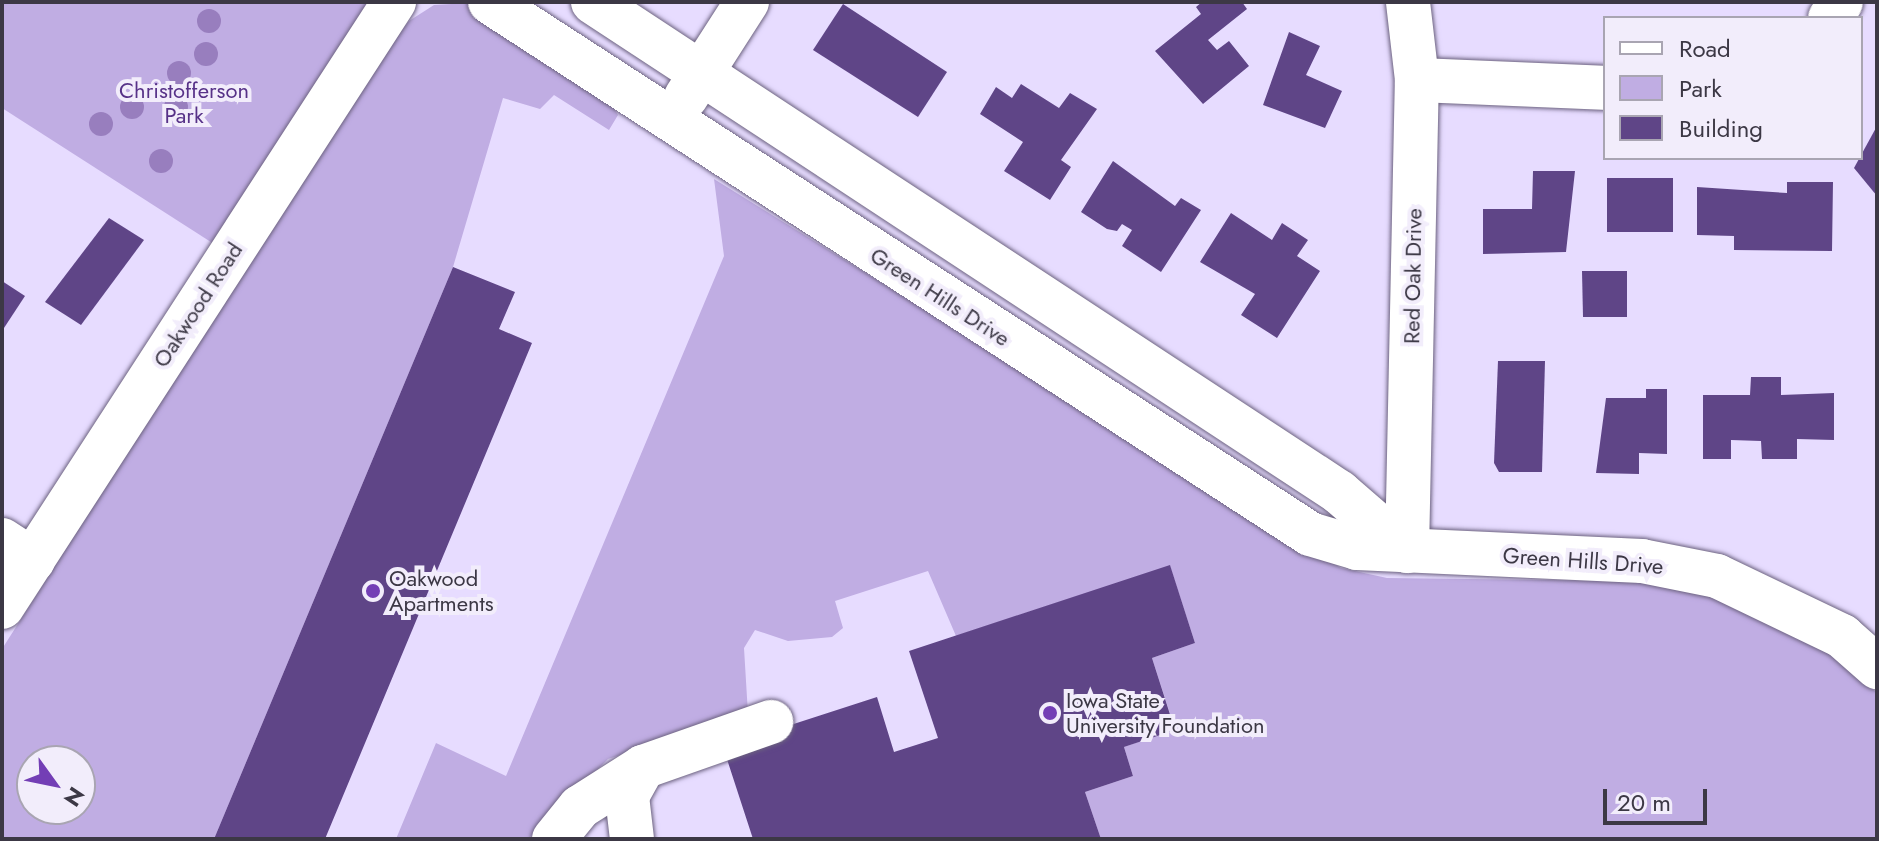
<!DOCTYPE html>
<style>
body{margin:0}
#map{position:relative;width:1879px;height:841px;overflow:hidden;background:#e7dcff;font-family:Jost,sans-serif}
div>[style]{position:absolute}
.green>*{inset:0;background:#c0ade3}
.building>*{inset:0;background:#5f4587}
.roads{filter:drop-shadow(0 0 2px #6c6280) drop-shadow(0 0 2px #6c6280)}
.minor>*{height:44px;margin:-22px;padding:0 22px;transform-origin:22px;border-radius:22px;background:#fff}
.trees>*{width:24px;height:24px;margin:-12px;border-radius:50%;background:#987ebe}
.dots>*{width:22px;height:22px;translate:-50% -50%;box-sizing:border-box;border:4px solid #f2edfb;border-radius:50%}
span{translate:-50% -50%;white-space:nowrap;text-align:center;line-height:1.15;-webkit-text-stroke:8px #f2edfb;paint-order:stroke}
.park-label{font-size:22px;color:#573288}
.street-label{font-size:22px;color:#3c3845}
.poi-label{font-size:22px;color:#3c3845}
.left{translate:0 -50%;text-align:left}
.frame{position:absolute;inset:0;border:4px solid #3c3845;pointer-events:none}
.legend{position:absolute;left:1603px;top:16px;width:260px;height:144px;box-sizing:border-box;background:#f2edfb;border:2px solid #a9a5b2;margin:0;padding:10px 14px;list-style:none;font-size:24px;color:#3c3845}
.legend li{display:flex;align-items:center;gap:16px;height:40px}
.legend b{width:40px;border:2px solid #a9a5b2}
.north{position:absolute;left:16px;top:745px;width:80px;height:80px;box-sizing:border-box;background:#f2edfb;border:2px solid #a9a5b2;border-radius:50%;rotate:123deg;font-size:22px;font-weight:700;line-height:32px;text-align:center;color:#3c3845}
.north::after{content:'';display:block;margin:auto;width:28px;height:36px;background:#733eb5;clip-path:polygon(50% 0,100% 100%,50% 72%,0 100%)}
.scale{position:absolute;left:1603px;top:789px;width:104px;height:36px;box-sizing:border-box;border:4px solid #3c3845;border-top:0;padding-left:10px;font-size:24px;line-height:28px;white-space:nowrap;color:#3c3845;-webkit-text-stroke:6px #f2edfb;paint-order:stroke}
</style>
<div id="map">
<div class="green">
<i style="clip-path:polygon(2px 2px,371px 2px,214px 244px,2px 108px)"></i>
<i style="clip-path:polygon(evenodd,469px 3px,610px 102px,618px 115px,609px 130px,554px 95px,540px 109px,503px 98px,453px 267px,214px 839px,2px 839px,2px 649px,374px 64px,409px 21px,434px 5px,469px 3px,32px 761px,80px 761px,80px 809px,32px 809px,32px 761px)"></i>
<i style="clip-path:polygon(714px 179px,1341px 568px,1387px 578px,1636px 581px,1709px 591px,1767px 617px,1836px 658px,1877px 693px,1877px 839px,1101px 839px,1085px 792px,1133px 776px,1124px 747px,1175px 729px,1152px 658px,1195px 643px,1170px 566px,956px 636px,928px 571px,835px 601px,843px 628px,832px 637px,788px 641px,755px 630px,744px 648px,748px 714px,608px 759px,528px 839px,396px 839px,436px 743px,506px 776px,724px 256px)"></i>
</div>
<div class="building">
<i style="clip-path:polygon(1202px 2px,1242px 2px,1247px 9px,1208px 40px,1217px 50px,1229px 41px,1249px 66px,1203px 104px,1155px 51px,1201px 14px,1196px 7px)"></i>
<i style="clip-path:polygon(843px 4px,947px 72px,918px 117px,813px 50px)"></i>
<i style="clip-path:polygon(1289px 32px,1320px 46px,1306px 75px,1342px 91px,1325px 128px,1263px 105px)"></i>
<i style="clip-path:polygon(1021px 84px,1059px 108px,1070px 93px,1097px 109px,1061px 160px,1071px 167px,1050px 200px,1004px 171px,1023px 142px,980px 114px,996px 87px,1012px 98px)"></i>
<i style="clip-path:polygon(1877px 126px,1877px 196px,1854px 168px)"></i>
<i style="clip-path:polygon(1113px 161px,1175px 206px,1181px 198px,1201px 210px,1161px 272px,1122px 246px,1132px 230px,1122px 224px,1117px 231px,1107px 229px,1081px 212px)"></i>
<i style="clip-path:polygon(1533px 171px,1575px 171px,1566px 252px,1483px 254px,1483px 209px,1532px 209px)"></i>
<i style="clip-path:polygon(1607px 178px,1673px 178px,1673px 232px,1607px 232px)"></i>
<i style="clip-path:polygon(1787px 182px,1833px 182px,1832px 251px,1734px 250px,1734px 236px,1697px 235px,1697px 187px,1787px 193px)"></i>
<i style="clip-path:polygon(1231px 213px,1272px 240px,1282px 223px,1308px 240px,1297px 256px,1320px 271px,1277px 338px,1241px 315px,1255px 294px,1200px 262px)"></i>
<i style="clip-path:polygon(109px 218px,144px 240px,81px 325px,45px 302px)"></i>
<i style="clip-path:polygon(453px 267px,515px 292px,499px 329px,532px 343px,325px 839px,214px 839px)"></i>
<i style="clip-path:polygon(1582px 271px,1627px 271px,1627px 317px,1583px 317px)"></i>
<i style="clip-path:polygon(2px 281px,25px 296px,2px 331px)"></i>
<i style="clip-path:polygon(1498px 361px,1545px 361px,1542px 472px,1499px 472px,1494px 463px)"></i>
<i style="clip-path:polygon(1751px 377px,1781px 377px,1781px 395px,1834px 393px,1834px 440px,1797px 439px,1797px 459px,1762px 459px,1761px 441px,1731px 440px,1731px 459px,1703px 459px,1703px 395px,1750px 395px)"></i>
<i style="clip-path:polygon(1646px 389px,1667px 389px,1667px 454px,1639px 453px,1639px 474px,1596px 473px,1606px 398px,1646px 398px)"></i>
<i style="clip-path:polygon(1170px 565px,1195px 643px,1152px 658px,1175px 730px,1124px 747px,1133px 776px,1085px 792px,1101px 839px,753px 839px,723px 747px,877px 697px,894px 752px,938px 738px,909px 651px)"></i>
</div>
<div class="roads">
<div class="minor">
<i style="left:490px;top:2px;width:977px;rotate:32.97deg"></i>
<i style="left:1310px;top:534px;width:49px;rotate:16.6deg"></i>
<i style="left:1357px;top:548px;width:285px;rotate:2.6deg"></i>
<i style="left:1642px;top:561px;width:76px;rotate:11.3deg"></i>
<i style="left:1717px;top:576px;width:139px;rotate:25.6deg"></i>
<i style="left:1842px;top:636px;width:47px;rotate:41.5deg"></i>
<i style="left:593px;top:2px;width:893px;rotate:33.3deg"></i>
<i style="left:1339px;top:492px;width:90px;rotate:40.9deg"></i>
<i style="left:1830px;top:18px;width:19px;rotate:-55deg"></i>
<i style="left:1417px;top:80px;width:188px;rotate:2.4deg"></i>
<i style="left:686px;top:97px;width:113px;rotate:-57.3deg"></i>
<i style="left:2px;top:540px;width:37px;rotate:33deg"></i>
<i style="left:1407px;top:551px;width:471px;rotate:-88.8deg"></i>
<i style="left:1417px;top:80px;width:79px;rotate:-96.6deg"></i>
<i style="left:2px;top:607px;width:721px;rotate:-57.06deg"></i>
<i style="left:643px;top:767px;width:136px;rotate:-19.4deg"></i>
<i style="left:554px;top:839px;width:41px;rotate:-50.9deg"></i>
<i style="left:580px;top:807px;width:75px;rotate:-32.4deg"></i>
<i style="left:643px;top:767px;width:33px;rotate:119deg"></i>
<i style="left:627px;top:796px;width:43px;rotate:83.4deg"></i>
</div>
</div>
<div class="trees">
<i style="left:209px;top:21px"></i>
<i style="left:206px;top:54px"></i>
<i style="left:179px;top:73px"></i>
<i style="left:132px;top:107px"></i>
<i style="left:176px;top:107px"></i>
<i style="left:101px;top:124px"></i>
<i style="left:161px;top:161px"></i>
</div>
<div class="dots">
<i style="left:373px;top:591px;background:#733eb5"></i>
<i style="left:1050px;top:713px;background:#733eb5"></i>
</div>
<div class="park-label">
<span style="left:184px;top:103px">Christofferson<br>Park</span>
</div>
<div class="street-label">
<span style="left:1413px;top:276px;rotate:-89deg">Red Oak Drive</span>
<span style="left:940px;top:297px;rotate:33deg">Green Hills Drive</span>
<span style="left:198px;top:305px;rotate:-57deg">Oakwood Road</span>
<span style="left:1583px;top:561px;rotate:4deg">Green Hills Drive</span>
</div>
<div class="poi-label">
<span class="left" style="left:389px;top:591px">Oakwood<br>Apartments</span>
<span class="left" style="left:1066px;top:713px">Iowa State<br>University Foundation</span>
</div>
<div class="frame"></div>
<ul class="legend">
<li><b style="height:10px;background:#fff"></b>Road</li>
<li><b style="height:22px;background:#c0ade3"></b>Park</li>
<li><b style="height:22px;background:#5f4587"></b>Building</li>
</ul>
<div class="north">N</div>
<div class="scale">20 m</div>
</div>
